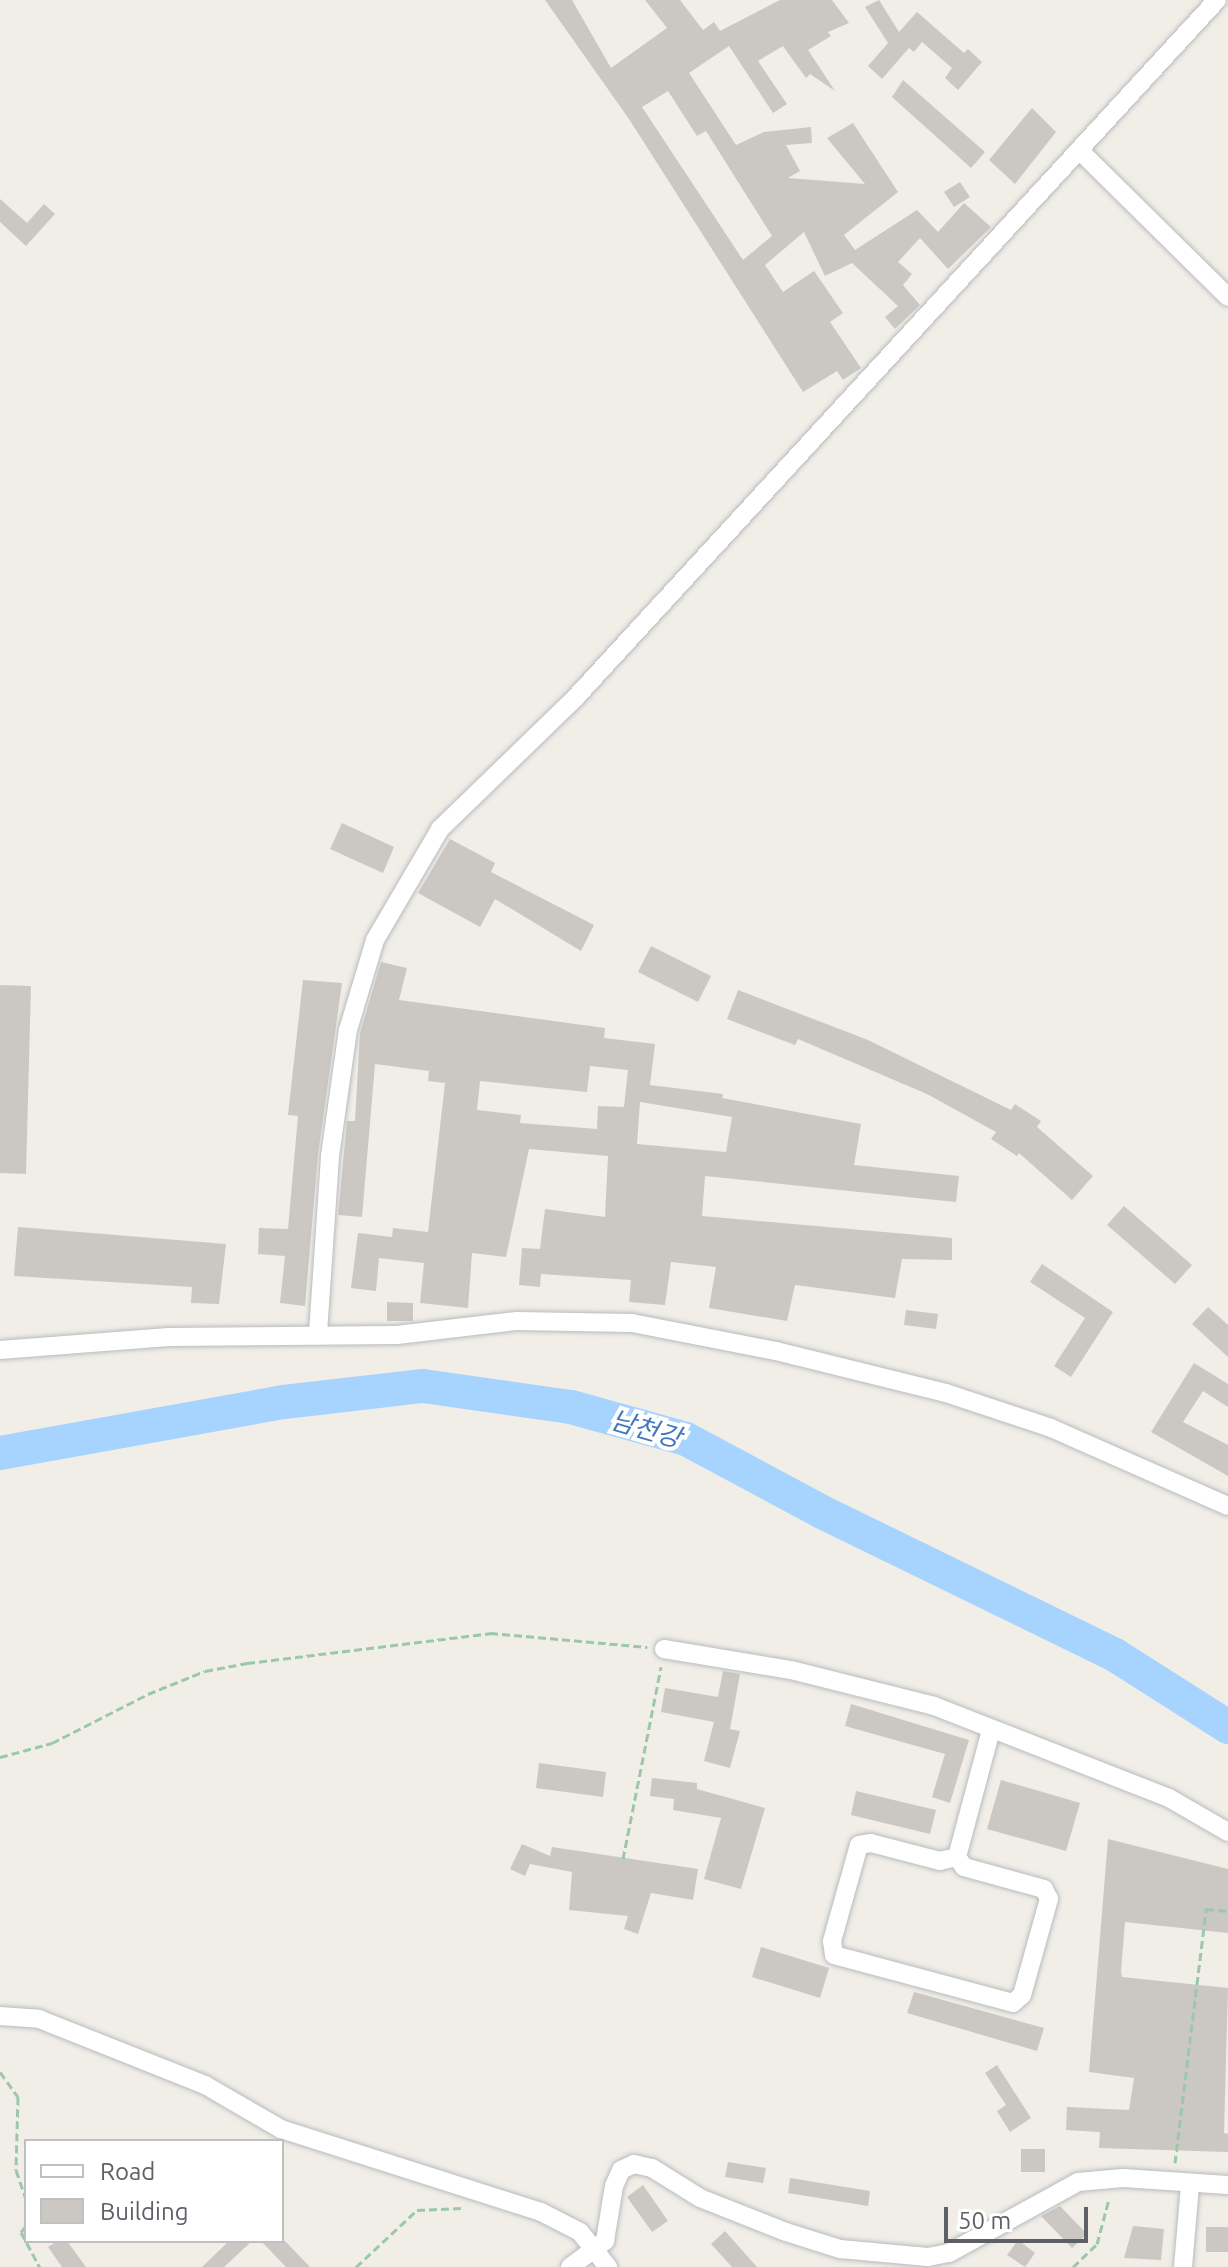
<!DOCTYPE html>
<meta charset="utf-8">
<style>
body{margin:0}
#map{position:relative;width:1228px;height:2267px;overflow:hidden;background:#f0eee6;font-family:Ubuntu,"Noto Sans KR",sans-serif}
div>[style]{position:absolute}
.river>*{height:34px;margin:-17px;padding:0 17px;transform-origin:17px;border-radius:17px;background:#a7d3ff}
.building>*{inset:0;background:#cbc8c3}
.path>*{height:3px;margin-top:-1.5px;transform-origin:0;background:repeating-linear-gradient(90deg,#9bc8ab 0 8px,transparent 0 12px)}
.roads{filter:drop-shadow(0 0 2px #b8bbc0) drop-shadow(0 0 2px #b8bbc0)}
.minor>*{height:18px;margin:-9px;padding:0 9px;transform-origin:9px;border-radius:9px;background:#fff}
span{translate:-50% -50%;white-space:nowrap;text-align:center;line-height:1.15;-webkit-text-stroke:8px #fff;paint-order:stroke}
.water-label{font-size:26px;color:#4477bc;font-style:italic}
.legend{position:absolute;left:24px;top:2139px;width:260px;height:104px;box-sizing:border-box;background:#fff;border:2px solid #bec0c2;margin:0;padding:10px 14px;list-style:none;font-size:24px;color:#5d6166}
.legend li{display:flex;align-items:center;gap:16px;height:40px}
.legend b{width:40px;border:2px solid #bec0c2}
.scale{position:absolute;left:944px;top:2207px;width:144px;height:36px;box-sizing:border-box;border:4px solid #5d6166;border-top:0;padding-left:10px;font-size:24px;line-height:28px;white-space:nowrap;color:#5d6166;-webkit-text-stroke:6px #fff;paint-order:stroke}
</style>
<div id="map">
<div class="river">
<i style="left:0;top:1453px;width:289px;rotate:-10.2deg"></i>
<i style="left:284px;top:1402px;width:140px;rotate:-6.6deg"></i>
<i style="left:423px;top:1386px;width:149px;rotate:8.1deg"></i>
<i style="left:571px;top:1407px;width:119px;rotate:15.5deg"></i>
<i style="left:686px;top:1439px;width:154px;rotate:28.2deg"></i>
<i style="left:822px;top:1512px;width:326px;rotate:26deg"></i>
<i style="left:1115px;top:1655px;width:134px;rotate:32.5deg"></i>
</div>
<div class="building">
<i style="clip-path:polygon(evenodd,545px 0,572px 0,611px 68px,667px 28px,645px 0,680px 0,703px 30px,714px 22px,720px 31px,780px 0,832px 0,849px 23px,828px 32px,831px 36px,808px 50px,835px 91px,810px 74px,806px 78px,783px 46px,758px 61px,787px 104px,773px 113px,729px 46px,689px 73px,736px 145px,764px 132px,811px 127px,812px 143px,786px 145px,800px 171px,788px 178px,865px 184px,827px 138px,853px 123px,898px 192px,844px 235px,855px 250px,917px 210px,938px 232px,964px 203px,991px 227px,948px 269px,920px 238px,898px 262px,912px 274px,903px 285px,920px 305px,895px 329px,885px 317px,898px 306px,852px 263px,825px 276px,804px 232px,765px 265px,783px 292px,814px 271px,843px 313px,830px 322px,861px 368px,843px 380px,837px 371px,803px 392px,629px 119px,545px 0,668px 91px,697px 136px,706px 131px,772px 236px,743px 260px,642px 107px,668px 91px)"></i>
<i style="clip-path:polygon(879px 0,899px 32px,917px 12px,964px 53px,968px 49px,982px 62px,958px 90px,945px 78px,952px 68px,922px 42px,914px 52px,909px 48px,882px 79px,868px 66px,888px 43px,865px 7px)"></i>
<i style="clip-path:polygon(903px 80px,985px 152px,971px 168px,892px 97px)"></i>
<i style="clip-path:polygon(1032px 108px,1056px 132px,1015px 184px,989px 160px)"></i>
<i style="clip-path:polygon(960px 182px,970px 197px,954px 207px,944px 192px)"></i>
<i style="clip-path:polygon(0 199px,27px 223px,44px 204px,55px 214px,26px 246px,0 222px)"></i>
<i style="clip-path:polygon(342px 823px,394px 847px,383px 873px,330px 849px)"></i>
<i style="clip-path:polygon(450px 839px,495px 863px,491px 872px,594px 925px,581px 951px,495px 899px,480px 927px,418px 893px)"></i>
<i style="clip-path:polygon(651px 946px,711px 976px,698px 1002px,638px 972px)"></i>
<i style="clip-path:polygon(evenodd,381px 962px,407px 968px,399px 1000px,605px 1028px,604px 1038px,655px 1044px,650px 1085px,723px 1094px,722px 1098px,861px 1124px,854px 1165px,959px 1176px,956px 1202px,705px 1176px,702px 1216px,952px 1238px,952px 1260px,902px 1259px,895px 1298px,795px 1285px,787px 1321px,709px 1308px,716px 1267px,671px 1262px,665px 1305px,629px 1302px,631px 1280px,541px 1274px,540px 1287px,519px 1285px,522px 1248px,540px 1249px,545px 1209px,605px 1217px,608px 1156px,529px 1149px,506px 1257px,472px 1253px,468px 1308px,420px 1303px,424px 1263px,379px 1258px,376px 1291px,351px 1288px,358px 1233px,392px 1237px,393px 1228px,428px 1232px,445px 1083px,428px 1081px,429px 1071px,375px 1064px,362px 1217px,338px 1215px,347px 1121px,355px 1121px,360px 1033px,381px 962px,590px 1066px,628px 1070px,624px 1107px,598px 1106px,597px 1129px,520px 1123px,521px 1115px,477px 1110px,480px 1081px,587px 1092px,590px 1066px,381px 962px,640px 1102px,732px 1117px,726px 1152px,637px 1144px,640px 1102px)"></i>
<i style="clip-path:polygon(303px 980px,342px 983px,318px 1154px,305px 1306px,280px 1303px,285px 1256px,258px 1254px,259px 1228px,288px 1229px,298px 1116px,288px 1115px)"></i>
<i style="clip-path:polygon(0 985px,31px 986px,26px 1174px,0 1173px)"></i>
<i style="clip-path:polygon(738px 990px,868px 1040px,1011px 1110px,1015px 1104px,1041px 1121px,1037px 1127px,1093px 1176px,1072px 1200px,1019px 1153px,1017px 1156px,991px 1139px,996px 1132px,927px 1094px,798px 1039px,795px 1045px,727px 1019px)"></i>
<i style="clip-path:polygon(1124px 1206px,1192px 1265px,1175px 1284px,1107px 1225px)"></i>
<i style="clip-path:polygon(18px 1227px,226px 1244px,219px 1304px,191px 1303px,192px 1287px,14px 1276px)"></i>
<i style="clip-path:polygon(1042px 1264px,1113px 1312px,1071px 1377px,1054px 1366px,1085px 1318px,1030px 1282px)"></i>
<i style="clip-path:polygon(387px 1302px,413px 1303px,413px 1321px,387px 1321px)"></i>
<i style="clip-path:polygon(1208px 1307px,1228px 1325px,1228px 1357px,1192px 1324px)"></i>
<i style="clip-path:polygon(906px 1310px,938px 1314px,936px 1329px,904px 1325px)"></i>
<i style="clip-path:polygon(1194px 1363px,1228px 1384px,1228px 1407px,1203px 1391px,1183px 1422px,1228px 1445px,1228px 1476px,1151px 1432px)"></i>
<i style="clip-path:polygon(723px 1671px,740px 1674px,730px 1729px,740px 1731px,730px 1768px,704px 1761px,714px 1722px,661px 1712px,665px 1688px,718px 1697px)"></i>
<i style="clip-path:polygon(851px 1704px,969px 1740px,950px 1803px,932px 1797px,945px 1754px,845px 1726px)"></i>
<i style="clip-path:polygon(539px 1763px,606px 1772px,603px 1797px,536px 1788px)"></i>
<i style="clip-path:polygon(652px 1778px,697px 1783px,697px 1789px,765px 1808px,741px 1889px,704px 1879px,721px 1818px,673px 1810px,674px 1799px,650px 1796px)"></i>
<i style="clip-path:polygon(1001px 1780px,1080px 1803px,1066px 1851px,987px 1829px)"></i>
<i style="clip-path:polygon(856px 1791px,936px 1810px,930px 1834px,851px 1815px)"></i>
<i style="clip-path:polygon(1108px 1839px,1228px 1869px,1228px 1933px,1125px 1922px,1121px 1971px,1122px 1977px,1228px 1988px,1224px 2133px,1228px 2134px,1228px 2152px,1099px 2148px,1100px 2132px,1066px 2130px,1067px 2107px,1129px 2110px,1134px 2078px,1089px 2072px)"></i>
<i style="clip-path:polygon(522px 1844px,550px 1856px,552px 1847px,698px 1869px,693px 1900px,651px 1893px,638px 1934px,624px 1929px,628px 1916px,569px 1910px,572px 1872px,530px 1864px,525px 1876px,510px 1869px)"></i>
<i style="clip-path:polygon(761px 1947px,829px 1968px,820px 1998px,752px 1977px)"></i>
<i style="clip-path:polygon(914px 1992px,1044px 2028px,1037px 2051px,907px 2013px)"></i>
<i style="clip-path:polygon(997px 2065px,1031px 2118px,1010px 2132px,997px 2111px,1006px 2105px,985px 2073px)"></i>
<i style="clip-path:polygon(1021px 2149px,1045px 2149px,1045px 2172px,1021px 2172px)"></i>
<i style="clip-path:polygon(728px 2162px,766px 2168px,763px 2183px,725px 2177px)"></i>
<i style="clip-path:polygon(790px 2178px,870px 2191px,868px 2206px,788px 2193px)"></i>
<i style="clip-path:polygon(643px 2185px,668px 2221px,652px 2232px,627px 2197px)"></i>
<i style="clip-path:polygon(1060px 2206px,1087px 2234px,1072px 2248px,1041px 2216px)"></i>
<i style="clip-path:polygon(1133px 2226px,1164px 2229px,1161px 2260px,1124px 2258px)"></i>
<i style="clip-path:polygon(1206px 2227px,1228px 2227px,1228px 2252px,1206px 2252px)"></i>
<i style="clip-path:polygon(725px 2231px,757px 2267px,732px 2267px,711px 2244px)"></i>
<i style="clip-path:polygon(1018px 2240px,1035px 2253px,1025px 2267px,1007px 2255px)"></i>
<i style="clip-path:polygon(57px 2241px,67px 2241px,86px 2267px,62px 2267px,48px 2247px)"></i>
<i style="clip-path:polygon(229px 2241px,252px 2241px,224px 2267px,202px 2267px)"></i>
<i style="clip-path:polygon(261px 2241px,285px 2241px,310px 2267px,286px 2267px)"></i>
</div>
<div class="path">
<i style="left:0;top:1757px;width:54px;rotate:-15.1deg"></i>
<i style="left:52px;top:1743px;width:108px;rotate:-27deg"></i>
<i style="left:148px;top:1694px;width:61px;rotate:-22deg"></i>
<i style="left:205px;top:1671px;width:43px;rotate:-10.8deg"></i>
<i style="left:247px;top:1663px;width:245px;rotate:-7deg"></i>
<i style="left:490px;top:1633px;width:158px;rotate:5.1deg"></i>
<i style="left:623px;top:1859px;width:196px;rotate:-78.8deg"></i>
<i style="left:0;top:2072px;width:31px;rotate:54deg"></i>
<i style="left:18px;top:2097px;width:73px;rotate:91.6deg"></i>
<i style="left:16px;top:2170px;width:31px;rotate:71deg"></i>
<i style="left:1175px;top:2163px;width:256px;rotate:-83deg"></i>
<i style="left:1206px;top:1909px;width:22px;rotate:5deg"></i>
<i style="left:26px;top:2226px;width:8px;rotate:130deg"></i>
<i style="left:21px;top:2232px;width:40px;rotate:62deg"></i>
<i style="left:356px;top:2267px;width:83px;rotate:-43.1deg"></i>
<i style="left:417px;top:2210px;width:45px;rotate:-2.5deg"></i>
<i style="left:1073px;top:2267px;width:33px;rotate:-44deg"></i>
<i style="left:1097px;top:2244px;width:47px;rotate:-75.1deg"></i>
</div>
<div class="roads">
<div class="minor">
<i style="left:1079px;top:150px;width:209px;rotate:44.6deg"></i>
<i style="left:318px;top:1333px;width:177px;rotate:-86.1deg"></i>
<i style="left:330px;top:1156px;width:127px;rotate:-81.9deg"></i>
<i style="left:348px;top:1030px;width:94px;rotate:-73.3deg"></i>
<i style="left:375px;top:940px;width:129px;rotate:-59.6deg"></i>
<i style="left:440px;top:829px;width:190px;rotate:-44.1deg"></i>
<i style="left:576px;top:697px;width:947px;rotate:-47.4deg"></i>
<i style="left:0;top:1350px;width:169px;rotate:-4.4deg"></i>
<i style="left:169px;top:1337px;width:228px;rotate:-0.5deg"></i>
<i style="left:397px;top:1335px;width:121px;rotate:-6.7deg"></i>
<i style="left:517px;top:1321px;width:115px;rotate:1deg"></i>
<i style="left:632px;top:1323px;width:147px;rotate:11deg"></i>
<i style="left:776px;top:1351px;width:175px;rotate:13.9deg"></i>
<i style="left:946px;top:1393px;width:111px;rotate:18.4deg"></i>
<i style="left:1051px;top:1428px;width:193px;rotate:23.8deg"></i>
<i style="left:664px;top:1649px;width:129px;rotate:9.4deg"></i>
<i style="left:791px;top:1670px;width:147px;rotate:14.1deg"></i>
<i style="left:934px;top:1706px;width:252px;rotate:21.4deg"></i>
<i style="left:1169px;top:1798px;width:68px;rotate:30deg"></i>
<i style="left:957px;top:1857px;width:17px;rotate:167deg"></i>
<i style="left:940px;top:1861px;width:71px;rotate:-165.4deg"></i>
<i style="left:871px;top:1843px;width:12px;rotate:171deg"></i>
<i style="left:859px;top:1845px;width:100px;rotate:105.7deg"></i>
<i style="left:832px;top:1941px;width:14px;rotate:82deg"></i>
<i style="left:834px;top:1955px;width:185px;rotate:15deg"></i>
<i style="left:1013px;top:2003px;width:12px;rotate:-42deg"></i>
<i style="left:1022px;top:1995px;width:100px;rotate:-74.3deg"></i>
<i style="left:1049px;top:1899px;width:11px;rotate:-117deg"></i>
<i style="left:1044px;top:1889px;width:83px;rotate:-164.6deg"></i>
<i style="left:964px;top:1867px;width:12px;rotate:-125deg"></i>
<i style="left:957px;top:1857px;width:131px;rotate:-75deg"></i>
<i style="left:0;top:2016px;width:39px;rotate:4deg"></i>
<i style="left:39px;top:2019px;width:179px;rotate:21.7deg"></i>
<i style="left:205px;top:2085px;width:88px;rotate:30.1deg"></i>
<i style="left:281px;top:2129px;width:273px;rotate:17.7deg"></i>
<i style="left:541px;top:2212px;width:44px;rotate:27.1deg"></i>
<i style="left:580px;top:2232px;width:45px;rotate:51.3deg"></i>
<i style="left:570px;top:2267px;width:44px;rotate:-36.6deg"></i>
<i style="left:605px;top:2241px;width:56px;rotate:-80.7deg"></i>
<i style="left:614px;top:2186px;width:17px;rotate:-66deg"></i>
<i style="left:621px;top:2170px;width:14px;rotate:-25deg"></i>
<i style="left:634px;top:2164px;width:18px;rotate:13deg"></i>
<i style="left:652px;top:2168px;width:57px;rotate:32deg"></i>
<i style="left:700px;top:2198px;width:92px;rotate:21.6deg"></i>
<i style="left:786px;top:2232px;width:57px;rotate:17.5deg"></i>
<i style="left:840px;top:2249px;width:88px;rotate:5.2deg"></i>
<i style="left:928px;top:2257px;width:21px;rotate:-11deg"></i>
<i style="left:949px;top:2253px;width:147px;rotate:-28.8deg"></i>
<i style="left:1078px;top:2182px;width:45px;rotate:-5.1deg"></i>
<i style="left:1123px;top:2178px;width:105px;rotate:3.8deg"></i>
<i style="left:1183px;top:2267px;width:82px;rotate:-85.1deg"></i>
</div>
</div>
<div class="water-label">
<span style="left:646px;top:1429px;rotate:16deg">남천강</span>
</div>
<ul class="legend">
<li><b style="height:10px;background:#fff"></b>Road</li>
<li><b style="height:22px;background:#cbc8c3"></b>Building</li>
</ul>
<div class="scale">50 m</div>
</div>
